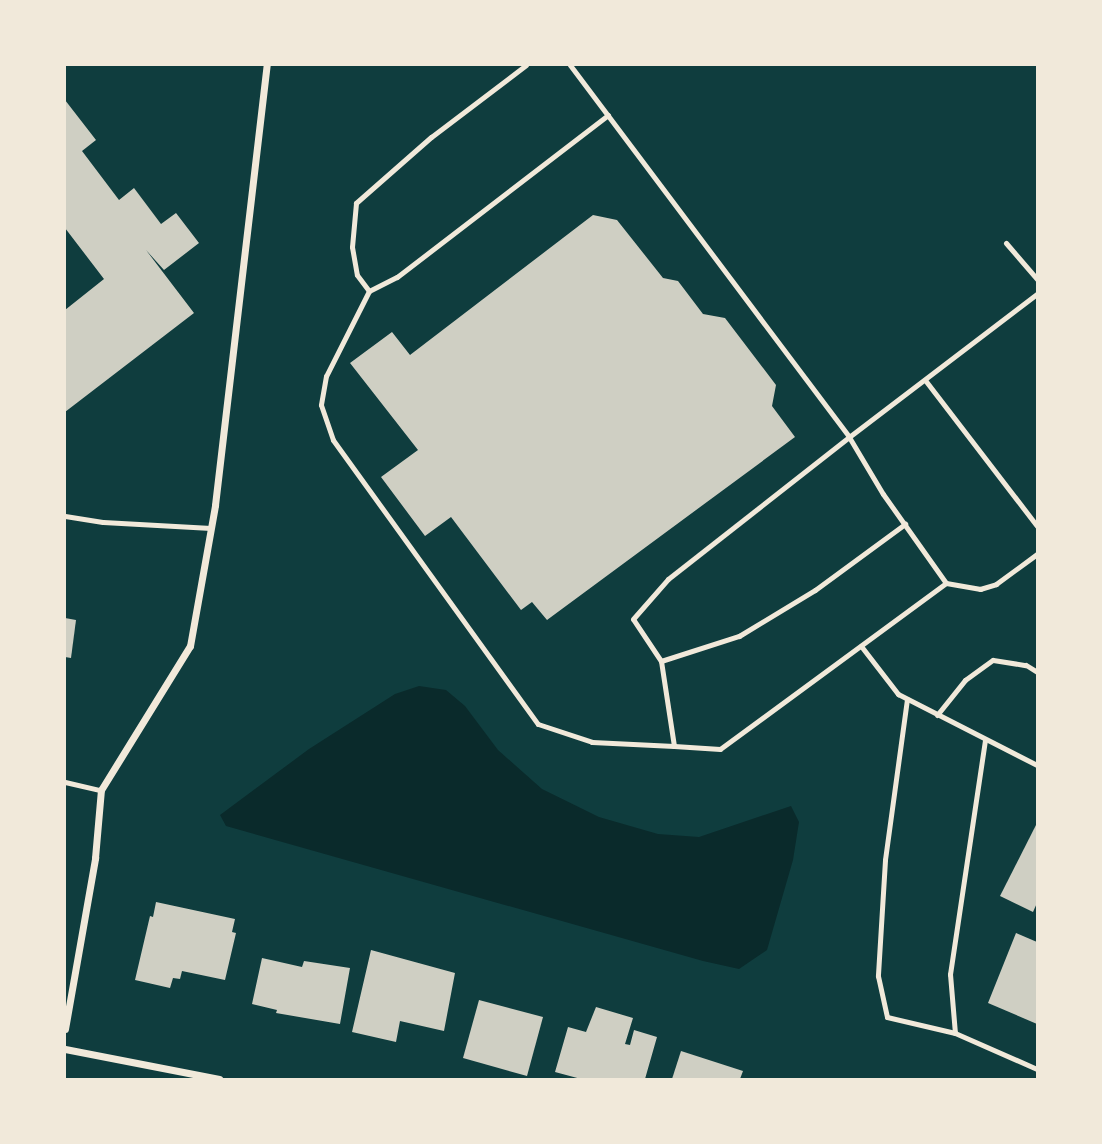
<!DOCTYPE html>
<style>
body{margin:0}
#map{position:relative;width:1102px;height:1144px;overflow:hidden;background:#0f3d3e;font-family:"DM Sans",sans-serif}
div>[style]{position:absolute}
.water>*{inset:0;background:#0a2a2b}
.building>*{inset:0;background:#cfcfc3}
.service>*{height:5px;margin:-2.5px;padding:0 2.5px;transform-origin:2.5px;border-radius:2.5px;background:#f1e9da}
.minor>*{height:7px;margin:-3.5px;padding:0 3.5px;transform-origin:3.5px;border-radius:3.5px;background:#f1e9da}
span{translate:-50% -50%;white-space:nowrap;text-align:center;line-height:1.15;-webkit-text-stroke:6px #f1e9da;paint-order:stroke}
.frame{position:absolute;inset:0;border:66px solid #f1e9da;pointer-events:none}
</style>
<div id="map">
<div class="water">
<i style="clip-path:polygon(419px 686px,446px 690px,465px 706px,498px 750px,542px 789px,599px 817px,658px 834px,699px 837px,791px 806px,799px 822px,793px 860px,767px 950px,739px 969px,703px 961px,226px 826px,220px 815px,309px 749px,395px 694px)"></i>
</div>
<div class="building">
<i style="clip-path:polygon(65px 100px,96px 140px,82px 151px,119px 200px,134px 188px,161px 224px,176px 213px,199px 243px,164px 270px,146px 250px,194px 313px,65px 412px,65px 310px,104px 279px,65px 228px)"></i>
<i style="clip-path:polygon(593px 215px,617px 220px,663px 278px,678px 281px,703px 314px,725px 318px,776px 385px,772px 406px,795px 437px,547px 620px,532px 602px,521px 610px,451px 517px,425px 536px,381px 477px,418px 450px,350px 363px,392px 332px,410px 355px)"></i>
<i style="clip-path:polygon(65px 618px,76px 620px,71px 658px,65px 657px)"></i>
<i style="clip-path:polygon(1037px 823px,1037px 903px,1033px 912px,1000px 896px)"></i>
<i style="clip-path:polygon(156px 902px,235px 919px,232px 932px,236px 933px,225px 980px,182px 971px,180px 979px,173px 978px,170px 988px,135px 980px,150px 916px,153px 917px)"></i>
<i style="clip-path:polygon(1016px 933px,1037px 942px,1037px 1024px,988px 1003px)"></i>
<i style="clip-path:polygon(371px 950px,455px 973px,444px 1031px,400px 1021px,396px 1042px,352px 1032px)"></i>
<i style="clip-path:polygon(262px 958px,302px 967px,304px 961px,350px 968px,340px 1024px,276px 1013px,277px 1010px,252px 1004px)"></i>
<i style="clip-path:polygon(479px 1000px,543px 1017px,527px 1076px,463px 1058px)"></i>
<i style="clip-path:polygon(596px 1007px,633px 1018px,625px 1044px,630px 1045px,634px 1030px,657px 1037px,645px 1079px,581px 1079px,555px 1072px,568px 1027px,586px 1032px)"></i>
<i style="clip-path:polygon(681px 1051px,743px 1071px,740px 1079px,672px 1079px)"></i>
</div>
<div class="service">
<i style="left:526px;top:65px;width:119px;rotate:142.8deg"></i>
<i style="left:431px;top:137px;width:100px;rotate:138.7deg"></i>
<i style="left:356px;top:203px;width:44px;rotate:95.2deg"></i>
<i style="left:352px;top:247px;width:28px;rotate:80deg"></i>
<i style="left:357px;top:275px;width:20px;rotate:53deg"></i>
<i style="left:369px;top:291px;width:31px;rotate:-27deg"></i>
<i style="left:397px;top:277px;width:266px;rotate:-37.5deg"></i>
<i style="left:570px;top:65px;width:465px;rotate:53.1deg"></i>
<i style="left:849px;top:437px;width:236px;rotate:-37.3deg"></i>
<i style="left:1006px;top:243px;width:48px;rotate:49.3deg"></i>
<i style="left:369px;top:291px;width:95px;rotate:116.8deg"></i>
<i style="left:326px;top:376px;width:29px;rotate:100deg"></i>
<i style="left:321px;top:405px;width:37px;rotate:71deg"></i>
<i style="left:333px;top:440px;width:350px;rotate:54.2deg"></i>
<i style="left:538px;top:724px;width:57px;rotate:18.4deg"></i>
<i style="left:592px;top:742px;width:82px;rotate:2.8deg"></i>
<i style="left:925px;top:380px;width:184px;rotate:52.5deg"></i>
<i style="left:849px;top:437px;width:66px;rotate:59.2deg"></i>
<i style="left:883px;top:494px;width:109px;rotate:54.7deg"></i>
<i style="left:946px;top:583px;width:280px;rotate:143.7deg"></i>
<i style="left:720px;top:749px;width:46px;rotate:-176.3deg"></i>
<i style="left:674px;top:746px;width:86px;rotate:-98.7deg"></i>
<i style="left:661px;top:661px;width:50px;rotate:-123.7deg"></i>
<i style="left:633px;top:619px;width:53px;rotate:-48.8deg"></i>
<i style="left:668px;top:579px;width:230px;rotate:-38.1deg"></i>
<i style="left:65px;top:516px;width:38px;rotate:9deg"></i>
<i style="left:103px;top:522px;width:108px;rotate:3.2deg"></i>
<i style="left:946px;top:583px;width:35px;rotate:10deg"></i>
<i style="left:980px;top:589px;width:17px;rotate:-17deg"></i>
<i style="left:996px;top:584px;width:51px;rotate:-36.2deg"></i>
<i style="left:861px;top:646px;width:61px;rotate:52.4deg"></i>
<i style="left:898px;top:694px;width:156px;rotate:27.1deg"></i>
<i style="left:661px;top:661px;width:82px;rotate:-17.8deg"></i>
<i style="left:739px;top:636px;width:89px;rotate:-31.2deg"></i>
<i style="left:815px;top:590px;width:112px;rotate:-36.3deg"></i>
<i style="left:907px;top:699px;width:162px;rotate:97.8deg"></i>
<i style="left:885px;top:860px;width:116px;rotate:93.5deg"></i>
<i style="left:878px;top:976px;width:42px;rotate:77.6deg"></i>
<i style="left:887px;top:1017px;width:70px;rotate:13.2deg"></i>
<i style="left:937px;top:715px;width:45px;rotate:-51.3deg"></i>
<i style="left:965px;top:680px;width:34px;rotate:-36deg"></i>
<i style="left:993px;top:660px;width:33px;rotate:9deg"></i>
<i style="left:1026px;top:665px;width:13px;rotate:32deg"></i>
<i style="left:985px;top:740px;width:237px;rotate:98.5deg"></i>
<i style="left:950px;top:974px;width:59px;rotate:85.2deg"></i>
<i style="left:955px;top:1033px;width:90px;rotate:23.7deg"></i>
<i style="left:65px;top:782px;width:37px;rotate:13deg"></i>
</div>
<div class="minor">
<i style="left:65px;top:1029px;width:174px;rotate:-80deg"></i>
<i style="left:95px;top:858px;width:68px;rotate:-85deg"></i>
<i style="left:101px;top:790px;width:169px;rotate:-58.3deg"></i>
<i style="left:190px;top:646px;width:143px;rotate:-79.9deg"></i>
<i style="left:215px;top:505px;width:443px;rotate:-83.3deg"></i>
<i style="left:65px;top:1049px;width:157px;rotate:11deg"></i>
</div>
<div class="frame"></div>
</div>
